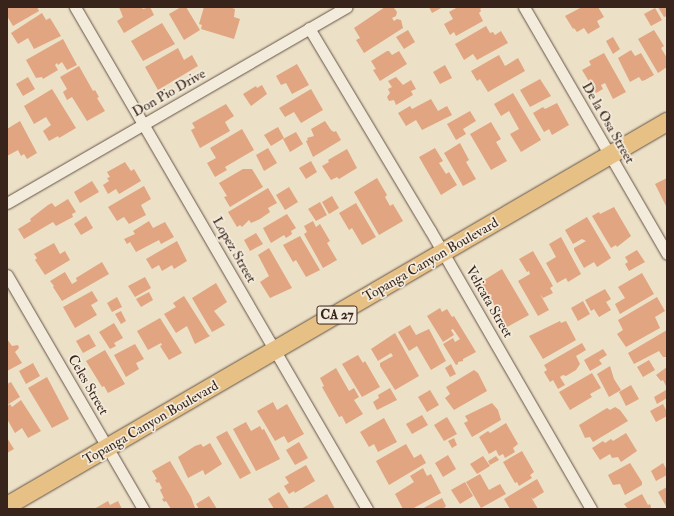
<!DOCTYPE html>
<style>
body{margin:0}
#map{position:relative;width:674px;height:516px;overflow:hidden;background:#ece0c7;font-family:"IM FELL Double Pica",serif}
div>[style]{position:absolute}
.building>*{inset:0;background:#e1a581}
.roads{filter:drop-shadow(0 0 1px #655346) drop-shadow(0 0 1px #655346)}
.minor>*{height:11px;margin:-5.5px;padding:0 5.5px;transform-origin:5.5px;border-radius:5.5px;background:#f3ebdb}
.primary>*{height:18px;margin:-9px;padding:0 9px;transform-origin:9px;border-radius:9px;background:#e6c084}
span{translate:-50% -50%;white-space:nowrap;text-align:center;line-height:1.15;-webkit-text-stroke:3.5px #f3ebdb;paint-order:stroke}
.shield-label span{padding:1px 3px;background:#f3ebdb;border:1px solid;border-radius:3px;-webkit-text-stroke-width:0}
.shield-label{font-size:13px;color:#38241b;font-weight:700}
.street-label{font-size:14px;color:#38241b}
.frame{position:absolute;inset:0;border:8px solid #38241b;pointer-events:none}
</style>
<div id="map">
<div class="building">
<i style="clip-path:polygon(7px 7px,37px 7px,39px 11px,13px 26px,7px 16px)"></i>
<i style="clip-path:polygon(119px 7px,141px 7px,143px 9px,150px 7px,154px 15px,124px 33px,117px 21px,123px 17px)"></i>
<i style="clip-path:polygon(181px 7px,186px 7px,200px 30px,184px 40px,169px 14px)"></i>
<i style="clip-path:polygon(204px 7px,229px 7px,235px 9px,234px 17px,240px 19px,234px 39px,201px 29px,202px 25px,199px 24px)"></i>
<i style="clip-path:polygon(385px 7px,394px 8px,397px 12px,396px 16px,392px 18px,394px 21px,397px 19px,401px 20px,403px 28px,364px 53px,356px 40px,360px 38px,354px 28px)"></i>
<i style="clip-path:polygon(429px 7px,443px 7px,432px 13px)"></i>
<i style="clip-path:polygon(458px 7px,483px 7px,480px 9px,481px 11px,479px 13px,483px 21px,456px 36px,454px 32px,450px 35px,444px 24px,453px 19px,449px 12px)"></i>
<i style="clip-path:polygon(582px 7px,598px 7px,604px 17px,597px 21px,600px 27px,588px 34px,584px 28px,577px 32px,574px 28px,573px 29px,565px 16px)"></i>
<i style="clip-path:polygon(658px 7px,667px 7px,667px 16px,664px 17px)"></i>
<i style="clip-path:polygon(655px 8px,662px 20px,651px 26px,644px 14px)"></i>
<i style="clip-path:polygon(42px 13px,46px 20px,50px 18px,61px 36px,34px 49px,28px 38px,18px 44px,11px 33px)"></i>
<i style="clip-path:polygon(162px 23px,175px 44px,143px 61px,131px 41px)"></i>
<i style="clip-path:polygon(486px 26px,490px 33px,493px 32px,495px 35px,501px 31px,508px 43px,477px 60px,473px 54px,464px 60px,455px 44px)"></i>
<i style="clip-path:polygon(408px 30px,415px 42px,404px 49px,396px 37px)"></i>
<i style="clip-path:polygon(654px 30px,664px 46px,661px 48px,667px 58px,667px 67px,658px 73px,638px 39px)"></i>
<i style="clip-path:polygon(613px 37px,620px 49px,613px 54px,606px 41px)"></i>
<i style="clip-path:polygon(63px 39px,77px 65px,67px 70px,62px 62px,58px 65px,57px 63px,55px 65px,58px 70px,43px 79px,42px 77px,36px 78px,26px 60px)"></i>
<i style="clip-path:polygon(178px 48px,184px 60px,192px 55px,198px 66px,158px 90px,145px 67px)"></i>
<i style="clip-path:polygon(631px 50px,635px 56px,641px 53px,654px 75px,645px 80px,642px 81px,639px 77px,630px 82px,618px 58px)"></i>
<i style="clip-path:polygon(387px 51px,389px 51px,392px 55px,399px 51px,407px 64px,380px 81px,373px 70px,376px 69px,371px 61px)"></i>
<i style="clip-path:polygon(604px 53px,626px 92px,613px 99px,605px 83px,601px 85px,603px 89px,596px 93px,582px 70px,591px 65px,589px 61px)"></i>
<i style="clip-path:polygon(499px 55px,505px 66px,518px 58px,525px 71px,488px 92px,480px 79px,477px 81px,471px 71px)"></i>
<i style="clip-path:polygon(297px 64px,309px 85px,292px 94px,286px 83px,281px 85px,276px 76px)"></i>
<i style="clip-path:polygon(445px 65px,452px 78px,440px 84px,433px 72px)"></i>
<i style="clip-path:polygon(79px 66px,93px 91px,95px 90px,99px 97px,97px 98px,105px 111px,87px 121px,72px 97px,67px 100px,63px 92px,67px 89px,60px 77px)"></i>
<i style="clip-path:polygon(28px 77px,35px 89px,23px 96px,16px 84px)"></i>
<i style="clip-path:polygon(396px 77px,403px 85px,411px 80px,416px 89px,411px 91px,413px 95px,396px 105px,394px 100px,389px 101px,387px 97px,390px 93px,388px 89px,392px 87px,388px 81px)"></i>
<i style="clip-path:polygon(540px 79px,551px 96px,530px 107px,520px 90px)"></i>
<i style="clip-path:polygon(262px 85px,267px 94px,251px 106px,243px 94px,256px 86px,257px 88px)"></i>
<i style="clip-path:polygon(52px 89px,76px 128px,59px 138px,58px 136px,49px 141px,43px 131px,51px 125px,46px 117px,34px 124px,24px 106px)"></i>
<i style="clip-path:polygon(311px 89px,323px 110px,301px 123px,294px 112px,285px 117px,279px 108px)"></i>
<i style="clip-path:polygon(513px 93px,541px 140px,521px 152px,510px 134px,519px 129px,509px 111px,501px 116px,494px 104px)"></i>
<i style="clip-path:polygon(431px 99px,438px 111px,447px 106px,452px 115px,422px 130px,416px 120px,406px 126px,398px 113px,410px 106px,412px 109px)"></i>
<i style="clip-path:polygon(557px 103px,569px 125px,552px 135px,549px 129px,544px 132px,533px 113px,543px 107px,545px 109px)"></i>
<i style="clip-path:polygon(226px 104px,234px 116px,225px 122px,230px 131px,200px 148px,191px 130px,195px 128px,192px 123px)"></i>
<i style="clip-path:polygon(470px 111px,476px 121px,463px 129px,466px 134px,456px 140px,447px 124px)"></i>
<i style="clip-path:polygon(20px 121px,37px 153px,27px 159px,24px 154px,21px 156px,18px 150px,7px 156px,7px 129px)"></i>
<i style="clip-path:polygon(325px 121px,331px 130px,334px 132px,336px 131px,341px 140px,313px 157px,306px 141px,308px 140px,307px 138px,314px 136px,311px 129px)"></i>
<i style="clip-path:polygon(491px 122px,501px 139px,496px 142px,507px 161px,491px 170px,470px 134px)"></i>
<i style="clip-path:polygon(278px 127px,284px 138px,271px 146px,264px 135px)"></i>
<i style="clip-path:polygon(242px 129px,254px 150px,225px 167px,227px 170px,215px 177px,207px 163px,216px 158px,210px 148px)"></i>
<i style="clip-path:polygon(296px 132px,303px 144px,290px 152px,283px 139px)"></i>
<i style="clip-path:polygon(460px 143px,469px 160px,466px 162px,476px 179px,463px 186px,444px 153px)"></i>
<i style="clip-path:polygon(268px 148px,277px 163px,264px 171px,256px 155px)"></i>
<i style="clip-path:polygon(435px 148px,443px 161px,439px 163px,446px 174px,449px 172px,457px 185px,441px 195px,419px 157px)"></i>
<i style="clip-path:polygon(347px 149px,357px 168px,339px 179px,337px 177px,331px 180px,322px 166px,329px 162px,328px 160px)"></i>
<i style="clip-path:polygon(311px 161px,317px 172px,306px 179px,299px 168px)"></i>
<i style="clip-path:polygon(125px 162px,131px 171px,134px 169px,141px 181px,119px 194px,116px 189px,108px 194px,103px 185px,109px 181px,107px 178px,110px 177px,107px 172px)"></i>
<i style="clip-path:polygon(243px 169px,252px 169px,263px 187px,230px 207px,224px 197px,227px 196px,219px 183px)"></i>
<i style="clip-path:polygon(377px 178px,387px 195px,385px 197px,390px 206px,393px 204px,403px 221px,379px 235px,354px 192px)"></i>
<i style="clip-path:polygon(667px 178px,667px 208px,655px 184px)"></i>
<i style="clip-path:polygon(92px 181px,99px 192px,80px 203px,74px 192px)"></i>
<i style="clip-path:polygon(144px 186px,151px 199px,141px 205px,146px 215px,129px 224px,124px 217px,117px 221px,108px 207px)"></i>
<i style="clip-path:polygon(289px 187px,298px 202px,285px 210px,276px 195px)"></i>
<i style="clip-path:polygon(268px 188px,277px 203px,268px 208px,270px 212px,260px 219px,251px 223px,249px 220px,242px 227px,240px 225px,237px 227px,228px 212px)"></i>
<i style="clip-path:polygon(332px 196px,339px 208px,329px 214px,322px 202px)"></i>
<i style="clip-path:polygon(68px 199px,76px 212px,72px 214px,73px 217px,56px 226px,53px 222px,24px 239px,18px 229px,31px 221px,30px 219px,48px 205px,52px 203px,55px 207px)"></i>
<i style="clip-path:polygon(320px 202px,327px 215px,316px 221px,308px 209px)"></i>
<i style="clip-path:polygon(356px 203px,376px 237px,362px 245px,352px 228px,349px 230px,339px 213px)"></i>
<i style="clip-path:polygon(614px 207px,631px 236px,617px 247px,616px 245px,611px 248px,592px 216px,599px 212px,600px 214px)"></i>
<i style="clip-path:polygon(287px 214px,296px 228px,291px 231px,292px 234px,286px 238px,284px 235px,271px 243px,263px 228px)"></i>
<i style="clip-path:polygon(86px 216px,93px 228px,81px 235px,74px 224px)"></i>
<i style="clip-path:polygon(587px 217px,611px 258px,597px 267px,594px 262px,584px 268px,574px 250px,574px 248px,586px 241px,582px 239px,573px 244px,565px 230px)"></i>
<i style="clip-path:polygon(149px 221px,153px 228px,165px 222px,174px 237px,161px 244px,159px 240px,136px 252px,130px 242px,127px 244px,124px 239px,135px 234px,133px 231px)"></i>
<i style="clip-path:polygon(313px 221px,316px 227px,320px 224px,330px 241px,327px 243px,337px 260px,323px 268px,304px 234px,307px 232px,304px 226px)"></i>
<i style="clip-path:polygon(256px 233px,263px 244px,250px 251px,244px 240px)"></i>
<i style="clip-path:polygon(300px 236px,320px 270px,306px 277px,296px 260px,293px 262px,283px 245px)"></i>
<i style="clip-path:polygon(561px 237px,581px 274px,568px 282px,566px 278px,557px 283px,546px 263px,556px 257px,549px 244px)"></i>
<i style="clip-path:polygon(177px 241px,187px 261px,174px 269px,172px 265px,162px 271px,159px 265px,152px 269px,146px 259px)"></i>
<i style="clip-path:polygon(54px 243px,60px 254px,65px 251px,70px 260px,45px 275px,35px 260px,37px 258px,34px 254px)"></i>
<i style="clip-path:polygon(269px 248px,292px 288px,270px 298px,260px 282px,269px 276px,258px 255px)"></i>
<i style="clip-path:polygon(637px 250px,645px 262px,629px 271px,625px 264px,628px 262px,625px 257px)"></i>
<i style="clip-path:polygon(533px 251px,553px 286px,550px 288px,553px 293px,543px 298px,540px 294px,549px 310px,538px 316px,518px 281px,530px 274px,529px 271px,527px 272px,519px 259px)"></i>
<i style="clip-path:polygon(102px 262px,109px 274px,62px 301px,53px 287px,54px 286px,50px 281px,65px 272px,72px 284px,77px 281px,76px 278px)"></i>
<i style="clip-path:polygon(502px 269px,529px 315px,507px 327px,481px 282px)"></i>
<i style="clip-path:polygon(642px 273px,654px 294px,620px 314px,615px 304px,625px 298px,618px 287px)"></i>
<i style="clip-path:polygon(145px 277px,151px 288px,135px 297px,128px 286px)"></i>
<i style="clip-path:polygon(216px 283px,227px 302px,214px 311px,225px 325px,212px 332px,192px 298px)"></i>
<i style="clip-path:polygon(605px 289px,611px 299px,606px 302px,611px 310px,599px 317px,594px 309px,591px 311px,585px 300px)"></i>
<i style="clip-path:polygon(92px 291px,98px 301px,91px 305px,97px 315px,75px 328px,63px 307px)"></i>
<i style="clip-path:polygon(149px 292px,153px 300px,141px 307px,136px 299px)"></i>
<i style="clip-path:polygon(184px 296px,208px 334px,210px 336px,195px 344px,187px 326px,176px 333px,164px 314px,176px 307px,173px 303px)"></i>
<i style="clip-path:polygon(117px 297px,122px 307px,112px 312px,107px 303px)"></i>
<i style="clip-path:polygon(657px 297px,665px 311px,655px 317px,660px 328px,626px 347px,617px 334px,623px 330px,618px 320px)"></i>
<i style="clip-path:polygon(583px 301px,590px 314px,578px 321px,571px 308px)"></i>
<i style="clip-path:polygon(440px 308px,442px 312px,447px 309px,452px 317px,454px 316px,476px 352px,463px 359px,463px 361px,458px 362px,458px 364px,456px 365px,443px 344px,453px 338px,455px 342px,460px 339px,453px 329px,451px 330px,454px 335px,443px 342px,427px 316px)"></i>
<i style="clip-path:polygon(121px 311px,126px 321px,121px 324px,115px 314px)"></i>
<i style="clip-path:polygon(160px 318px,182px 353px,169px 360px,160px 346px,162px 345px,161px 343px,148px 350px,137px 331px)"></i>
<i style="clip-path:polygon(560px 321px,561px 323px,566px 321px,576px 340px,543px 359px,529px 336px)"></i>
<i style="clip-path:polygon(114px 323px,123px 338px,114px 343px,116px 346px,110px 349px,99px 332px)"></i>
<i style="clip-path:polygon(410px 325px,416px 335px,429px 329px,446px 361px,431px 370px,417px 346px,409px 351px,398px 332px)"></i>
<i style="clip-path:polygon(667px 330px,667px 357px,663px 357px,659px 351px,634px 364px,628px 353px)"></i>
<i style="clip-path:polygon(395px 333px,419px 376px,395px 390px,380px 366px,380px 363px,393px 356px,391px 353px,378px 361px,371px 349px)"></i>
<i style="clip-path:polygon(89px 334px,96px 346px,83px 353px,76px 341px)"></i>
<i style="clip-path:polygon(7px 339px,12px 346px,18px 345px,19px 348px,15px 352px,22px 363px,7px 371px)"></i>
<i style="clip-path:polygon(582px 343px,586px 350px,576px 356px,580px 364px,576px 370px,566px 376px,563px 375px,560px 377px,565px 385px,558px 389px,553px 380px,550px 382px,544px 372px,547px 370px,544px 365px)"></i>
<i style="clip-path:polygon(135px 344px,144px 359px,136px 363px,139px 369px,126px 377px,114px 355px)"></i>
<i style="clip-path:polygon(603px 349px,607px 355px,599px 360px,602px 364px,590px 371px,584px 360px)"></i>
<i style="clip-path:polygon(105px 350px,125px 384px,108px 393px,104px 386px,102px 387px,86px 361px)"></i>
<i style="clip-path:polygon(358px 355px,363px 363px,365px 361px,380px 387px,362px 397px,342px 364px)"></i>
<i style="clip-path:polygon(649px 360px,655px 370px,643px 377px,637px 367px)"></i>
<i style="clip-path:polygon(33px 363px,40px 376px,26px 384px,19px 371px)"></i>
<i style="clip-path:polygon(451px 364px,456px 374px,450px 377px,445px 368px)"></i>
<i style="clip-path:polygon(610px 366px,614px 379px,621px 390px,609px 397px,597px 374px)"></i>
<i style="clip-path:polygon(667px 367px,667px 388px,663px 380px,661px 381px,656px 375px)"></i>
<i style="clip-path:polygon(336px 368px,349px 391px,354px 388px,359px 397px,354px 400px,363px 414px,346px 424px,342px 416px,339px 417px,322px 387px,324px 386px,320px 378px)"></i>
<i style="clip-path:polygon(474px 370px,478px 373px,487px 391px,454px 410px,445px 398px,450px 394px,446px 387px)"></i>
<i style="clip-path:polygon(592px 373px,601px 388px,590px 394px,592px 397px,570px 410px,559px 392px)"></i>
<i style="clip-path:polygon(47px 377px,69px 419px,52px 428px,28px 388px)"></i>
<i style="clip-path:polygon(11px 382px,20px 397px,7px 405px,7px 384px)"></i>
<i style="clip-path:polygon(631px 385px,639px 399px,626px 406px,619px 392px)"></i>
<i style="clip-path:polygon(390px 388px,397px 400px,377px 410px,373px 402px,379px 398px,378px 395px)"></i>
<i style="clip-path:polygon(430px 390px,439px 405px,427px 412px,418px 397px)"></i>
<i style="clip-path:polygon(666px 390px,667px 398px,657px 404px,654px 397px)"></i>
<i style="clip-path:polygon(21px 400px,41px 431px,28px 438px,22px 428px,15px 433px,7px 419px,7px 406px,10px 404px,12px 407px)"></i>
<i style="clip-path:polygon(273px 402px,277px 410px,287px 404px,304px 434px,288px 443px,284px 436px,275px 441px,257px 411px)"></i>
<i style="clip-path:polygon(492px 403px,498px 410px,501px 420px,472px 437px,464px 423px,468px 421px,465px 416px)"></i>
<i style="clip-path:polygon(663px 404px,667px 412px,667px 416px,656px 422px,650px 411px)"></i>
<i style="clip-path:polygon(615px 407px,620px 410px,628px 421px,593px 442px,590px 437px,585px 438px,579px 425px,607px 408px,610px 410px)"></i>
<i style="clip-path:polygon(422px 415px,428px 425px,412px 434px,406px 424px)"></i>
<i style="clip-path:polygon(447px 417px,457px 434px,444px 441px,434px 425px)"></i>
<i style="clip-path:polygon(384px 418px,397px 442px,378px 452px,374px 444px,369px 447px,360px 432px)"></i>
<i style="clip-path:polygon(246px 422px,251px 431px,260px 426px,262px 430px,264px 429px,280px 459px,256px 471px,233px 429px)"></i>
<i style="clip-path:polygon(506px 423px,518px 444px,513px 448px,515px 452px,505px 458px,503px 454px,499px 456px,496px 450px,489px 454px,479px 437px,488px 431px,490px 433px)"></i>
<i style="clip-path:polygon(227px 431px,251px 473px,240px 479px,216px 437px)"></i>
<i style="clip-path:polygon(626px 433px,637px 451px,621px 462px,618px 457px,612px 458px,610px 454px,600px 460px,592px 448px,603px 441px,605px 443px,611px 439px,613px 441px)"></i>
<i style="clip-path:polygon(7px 438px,14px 449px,7px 453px)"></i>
<i style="clip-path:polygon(454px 438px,457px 445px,452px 448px,448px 441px)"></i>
<i style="clip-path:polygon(299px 442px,308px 458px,295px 465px,286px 450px)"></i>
<i style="clip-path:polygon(210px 443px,222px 464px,205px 475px,203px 470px,188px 478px,178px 457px,195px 446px,201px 444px,203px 447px)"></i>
<i style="clip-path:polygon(406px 444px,414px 458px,421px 454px,426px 463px,389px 485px,376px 461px)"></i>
<i style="clip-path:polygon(522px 451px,534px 472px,530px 475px,532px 478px,519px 486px,517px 482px,515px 483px,503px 462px)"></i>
<i style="clip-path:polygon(448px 455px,456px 469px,443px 477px,435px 463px)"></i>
<i style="clip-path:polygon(483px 456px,490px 466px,477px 474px,470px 464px)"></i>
<i style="clip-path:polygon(496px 456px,499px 460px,490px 465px,488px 461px)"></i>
<i style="clip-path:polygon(170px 461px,191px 497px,195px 508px,193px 509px,171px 509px,166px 501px,164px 502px,162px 499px,164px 498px,160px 490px,162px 488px,159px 482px,157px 483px,155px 480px,157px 479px,152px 471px)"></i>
<i style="clip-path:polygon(630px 463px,642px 482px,642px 485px,625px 495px,620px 484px,613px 485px,608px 475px)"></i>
<i style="clip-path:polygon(663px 463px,667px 470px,667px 475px,656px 481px,651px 471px)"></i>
<i style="clip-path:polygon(306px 465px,315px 481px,295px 493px,294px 491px,289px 494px,284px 486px,289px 483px,285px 477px)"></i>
<i style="clip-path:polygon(423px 468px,427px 476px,431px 474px,441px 493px,412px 509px,403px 509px,395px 494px,414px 482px,410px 476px)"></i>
<i style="clip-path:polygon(480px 474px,489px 490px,500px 484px,506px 494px,481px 508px,466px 482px)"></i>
<i style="clip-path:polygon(537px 479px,544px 492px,533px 499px,531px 497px,538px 509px,510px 509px,504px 499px)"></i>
<i style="clip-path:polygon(465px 482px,473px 496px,460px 504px,451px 490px)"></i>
<i style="clip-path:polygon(667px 487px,667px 508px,658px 492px)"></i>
<i style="clip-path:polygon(279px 492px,289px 508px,287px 509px,274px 509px,268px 499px)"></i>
<i style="clip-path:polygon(327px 494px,335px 509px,301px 509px)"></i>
<i style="clip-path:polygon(642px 494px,648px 505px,650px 504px,651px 507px,650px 509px,628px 509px,624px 504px)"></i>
<i style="clip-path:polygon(209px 496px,217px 509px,199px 509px,196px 504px)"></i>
<i style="clip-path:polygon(442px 498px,446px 506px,443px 509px,422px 509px)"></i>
<i style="clip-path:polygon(108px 501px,110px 505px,118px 501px,122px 509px,94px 509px)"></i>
</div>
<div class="roads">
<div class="minor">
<i style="left:75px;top:7px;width:581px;rotate:59.81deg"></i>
<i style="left:524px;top:7px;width:285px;rotate:59.9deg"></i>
<i style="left:309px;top:28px;width:235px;rotate:59.1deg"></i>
<i style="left:430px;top:230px;width:322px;rotate:60deg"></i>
<i style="left:7px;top:203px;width:392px;rotate:-30deg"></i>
<i style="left:7px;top:275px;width:271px;rotate:59.8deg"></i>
</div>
<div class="primary">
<i style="left:7px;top:506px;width:764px;rotate:-30.19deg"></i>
</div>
</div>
<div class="shield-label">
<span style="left:337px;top:315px">CA 27</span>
</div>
<div class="street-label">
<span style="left:169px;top:93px;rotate:-30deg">Don Pio Drive</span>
<span style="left:608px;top:123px;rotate:60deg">De la Osa Street</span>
<span style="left:234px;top:250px;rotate:60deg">Lopez Street</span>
<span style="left:431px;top:260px;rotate:-30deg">Topanga Canyon Boulevard</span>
<span style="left:489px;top:302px;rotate:60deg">Velicata Street</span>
<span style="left:88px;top:385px;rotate:60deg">Celes Street</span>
<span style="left:151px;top:423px;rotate:-30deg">Topanga Canyon Boulevard</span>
</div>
<div class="frame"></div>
</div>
